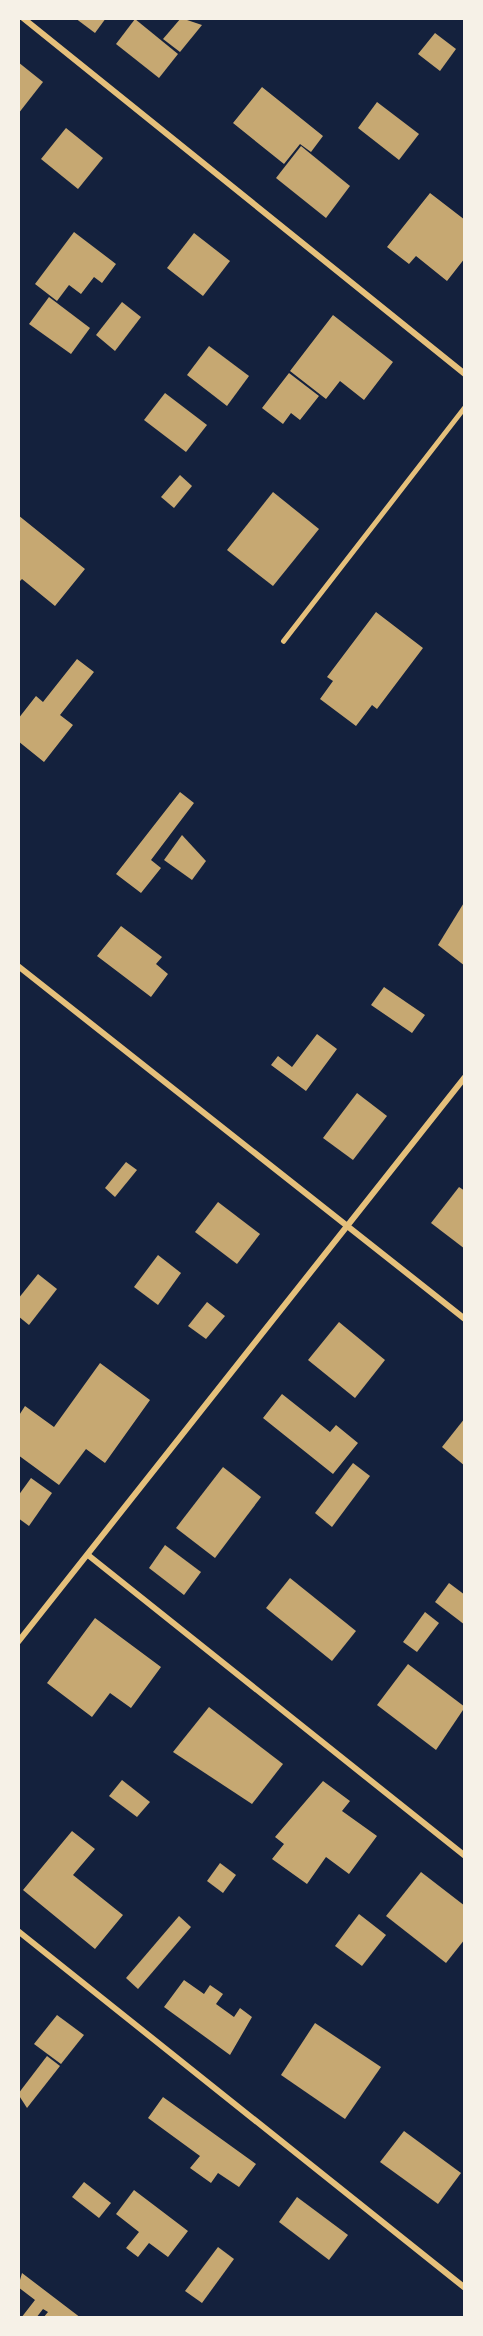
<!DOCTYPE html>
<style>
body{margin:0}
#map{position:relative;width:483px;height:2336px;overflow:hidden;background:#14213d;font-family:Raleway,sans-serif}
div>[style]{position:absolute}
.building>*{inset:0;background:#c6a872}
.service>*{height:4.5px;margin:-2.25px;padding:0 2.25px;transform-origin:2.25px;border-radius:2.25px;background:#e5c07b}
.minor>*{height:6px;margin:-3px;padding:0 3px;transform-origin:3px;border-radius:3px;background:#e5c07b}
span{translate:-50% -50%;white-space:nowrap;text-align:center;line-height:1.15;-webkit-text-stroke:4.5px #f6f1e7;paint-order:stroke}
.frame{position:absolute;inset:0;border:20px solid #f6f1e7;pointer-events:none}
</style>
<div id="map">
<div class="building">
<i style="clip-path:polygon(75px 18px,106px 18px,95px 33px)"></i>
<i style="clip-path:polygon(181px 18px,202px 25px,180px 52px,163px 39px)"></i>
<i style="clip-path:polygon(135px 19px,178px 54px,159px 78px,116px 44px)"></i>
<i style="clip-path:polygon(435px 33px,456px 49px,440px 71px,418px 54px)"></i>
<i style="clip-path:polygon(18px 62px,43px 82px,18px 114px)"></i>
<i style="clip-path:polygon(262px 87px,323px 136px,311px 152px,300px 144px,284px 164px,233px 123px)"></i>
<i style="clip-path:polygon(377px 102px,419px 134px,399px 160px,358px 128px)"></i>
<i style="clip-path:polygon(66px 128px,103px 158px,78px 189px,41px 159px)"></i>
<i style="clip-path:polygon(301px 146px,350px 186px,326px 218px,276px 178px)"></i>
<i style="clip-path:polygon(430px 193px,465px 220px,465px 258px,447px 281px,416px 256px,409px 264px,387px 247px)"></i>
<i style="clip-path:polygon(74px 232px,116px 264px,102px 283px,94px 277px,81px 294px,69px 285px,57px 301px,35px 284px)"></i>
<i style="clip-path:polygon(194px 233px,230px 261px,203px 296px,167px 268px)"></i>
<i style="clip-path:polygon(49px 297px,90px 328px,71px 354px,29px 324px)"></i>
<i style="clip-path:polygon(122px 302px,141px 317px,115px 351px,96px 335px)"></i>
<i style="clip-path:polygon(333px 315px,393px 362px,364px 400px,340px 381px,326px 399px,290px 371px)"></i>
<i style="clip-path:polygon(209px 346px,249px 376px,227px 406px,187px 375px)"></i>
<i style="clip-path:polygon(289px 373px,319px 396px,300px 420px,291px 413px,283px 424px,262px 408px)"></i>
<i style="clip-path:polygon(165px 393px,207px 425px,186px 452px,144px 420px)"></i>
<i style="clip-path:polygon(180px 475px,192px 486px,174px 508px,161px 497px)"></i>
<i style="clip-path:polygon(273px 492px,319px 529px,273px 586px,227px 550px)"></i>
<i style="clip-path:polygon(18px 515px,85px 569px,55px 606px,22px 579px,18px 583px)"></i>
<i style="clip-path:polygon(376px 612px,423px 648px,377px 709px,372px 705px,356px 726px,320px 699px,333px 681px,327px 677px)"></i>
<i style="clip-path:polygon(77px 659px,94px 672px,60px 715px,73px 725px,44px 762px,18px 741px,18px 719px,36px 696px,43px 702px)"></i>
<i style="clip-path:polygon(180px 792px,194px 803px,151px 860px,161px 868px,141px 893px,116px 874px)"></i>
<i style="clip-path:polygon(182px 835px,206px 861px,192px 880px,164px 860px)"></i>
<i style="clip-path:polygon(465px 901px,465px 966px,438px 945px)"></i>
<i style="clip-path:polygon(121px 926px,162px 957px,156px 964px,168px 974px,151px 997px,97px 956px)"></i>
<i style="clip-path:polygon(384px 987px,425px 1015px,412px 1033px,371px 1005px)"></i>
<i style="clip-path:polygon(317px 1034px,337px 1049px,306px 1091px,271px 1065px,278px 1056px,292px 1067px)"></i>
<i style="clip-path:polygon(357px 1093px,387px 1116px,353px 1160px,323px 1138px)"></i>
<i style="clip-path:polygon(126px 1162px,137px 1170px,115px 1197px,105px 1188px)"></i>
<i style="clip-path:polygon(459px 1187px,465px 1191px,465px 1249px,431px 1223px)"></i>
<i style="clip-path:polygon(218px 1202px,260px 1234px,237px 1264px,195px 1232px)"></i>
<i style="clip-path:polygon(158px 1255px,181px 1273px,158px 1305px,134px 1287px)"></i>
<i style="clip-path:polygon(38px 1274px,57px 1289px,29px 1325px,18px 1316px,18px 1299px)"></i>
<i style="clip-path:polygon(207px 1302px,225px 1316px,206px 1339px,188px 1326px)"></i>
<i style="clip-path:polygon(339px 1322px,385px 1360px,355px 1398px,308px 1360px)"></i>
<i style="clip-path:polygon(100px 1363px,150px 1400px,105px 1463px,86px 1449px,59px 1485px,18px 1455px,18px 1417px,25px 1406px,54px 1427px)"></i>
<i style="clip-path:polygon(282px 1394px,330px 1432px,336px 1425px,358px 1443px,333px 1474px,263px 1418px)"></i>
<i style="clip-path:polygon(465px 1418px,465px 1466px,442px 1447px)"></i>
<i style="clip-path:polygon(353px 1463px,370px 1476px,332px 1527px,315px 1513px)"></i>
<i style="clip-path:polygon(223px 1467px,261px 1497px,215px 1558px,176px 1528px)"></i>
<i style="clip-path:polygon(31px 1478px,52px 1493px,29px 1526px,18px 1518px,18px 1496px)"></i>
<i style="clip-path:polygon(165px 1545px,201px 1572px,184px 1595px,149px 1568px)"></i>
<i style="clip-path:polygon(290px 1578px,356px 1631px,332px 1661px,266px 1608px)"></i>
<i style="clip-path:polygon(449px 1583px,465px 1595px,465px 1625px,435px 1602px)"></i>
<i style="clip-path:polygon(425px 1612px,439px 1623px,417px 1652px,403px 1642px)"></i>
<i style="clip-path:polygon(95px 1618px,161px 1667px,131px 1708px,110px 1693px,92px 1717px,47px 1683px)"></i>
<i style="clip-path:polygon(408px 1664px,465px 1707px,436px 1750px,377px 1705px)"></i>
<i style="clip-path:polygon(209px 1707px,283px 1764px,252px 1804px,173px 1752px)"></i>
<i style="clip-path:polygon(122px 1780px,150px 1802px,137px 1817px,109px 1796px)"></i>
<i style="clip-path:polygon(323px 1781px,350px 1801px,342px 1811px,377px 1836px,349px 1874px,326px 1857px,307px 1884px,272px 1859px,284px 1844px,275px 1837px)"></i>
<i style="clip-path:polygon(72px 1831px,95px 1849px,73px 1875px,123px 1915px,95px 1949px,23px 1890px)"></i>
<i style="clip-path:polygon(220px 1863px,236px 1875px,223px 1893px,207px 1881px)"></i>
<i style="clip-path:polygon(421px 1872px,465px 1906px,465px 1939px,446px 1963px,386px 1916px)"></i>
<i style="clip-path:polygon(359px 1914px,386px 1935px,362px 1966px,335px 1946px)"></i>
<i style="clip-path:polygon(179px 1916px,191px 1927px,138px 1989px,126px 1978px)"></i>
<i style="clip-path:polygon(184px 1980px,204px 1994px,210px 1985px,223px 1994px,216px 2004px,234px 2017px,240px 2008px,252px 2017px,230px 2055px,164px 2007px)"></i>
<i style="clip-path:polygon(57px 2015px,84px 2035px,61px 2064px,34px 2044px)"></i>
<i style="clip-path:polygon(315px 2023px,381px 2067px,345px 2119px,281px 2075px)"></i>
<i style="clip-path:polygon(47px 2056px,60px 2066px,27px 2108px,18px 2094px)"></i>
<i style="clip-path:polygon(163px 2097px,256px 2164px,239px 2187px,218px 2173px,211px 2183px,190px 2168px,200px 2156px,148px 2118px)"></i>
<i style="clip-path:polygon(404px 2131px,461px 2173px,438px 2204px,380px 2162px)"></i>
<i style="clip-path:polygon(84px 2182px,111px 2203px,99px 2218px,72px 2197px)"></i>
<i style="clip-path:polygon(134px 2190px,188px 2231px,168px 2257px,149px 2243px,138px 2257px,126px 2248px,139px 2232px,116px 2214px)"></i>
<i style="clip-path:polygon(297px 2197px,348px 2235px,329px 2260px,279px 2222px)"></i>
<i style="clip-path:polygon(218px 2247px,234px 2259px,202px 2303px,185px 2291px)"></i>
<i style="clip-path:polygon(22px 2273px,81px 2318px,43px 2318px,48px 2312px,43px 2309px,36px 2318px,21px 2318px,35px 2300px,18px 2287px)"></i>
</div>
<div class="service">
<i style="left:283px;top:641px;width:297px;rotate:-52.2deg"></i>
</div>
<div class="minor">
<i style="left:23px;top:18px;width:568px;rotate:38.85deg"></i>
<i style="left:18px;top:966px;width:570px;rotate:38.3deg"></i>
<i style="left:88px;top:1555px;width:482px;rotate:38.6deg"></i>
<i style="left:18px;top:1642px;width:720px;rotate:-51.65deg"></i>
<i style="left:18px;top:1931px;width:572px;rotate:38.61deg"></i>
</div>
<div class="frame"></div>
</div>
